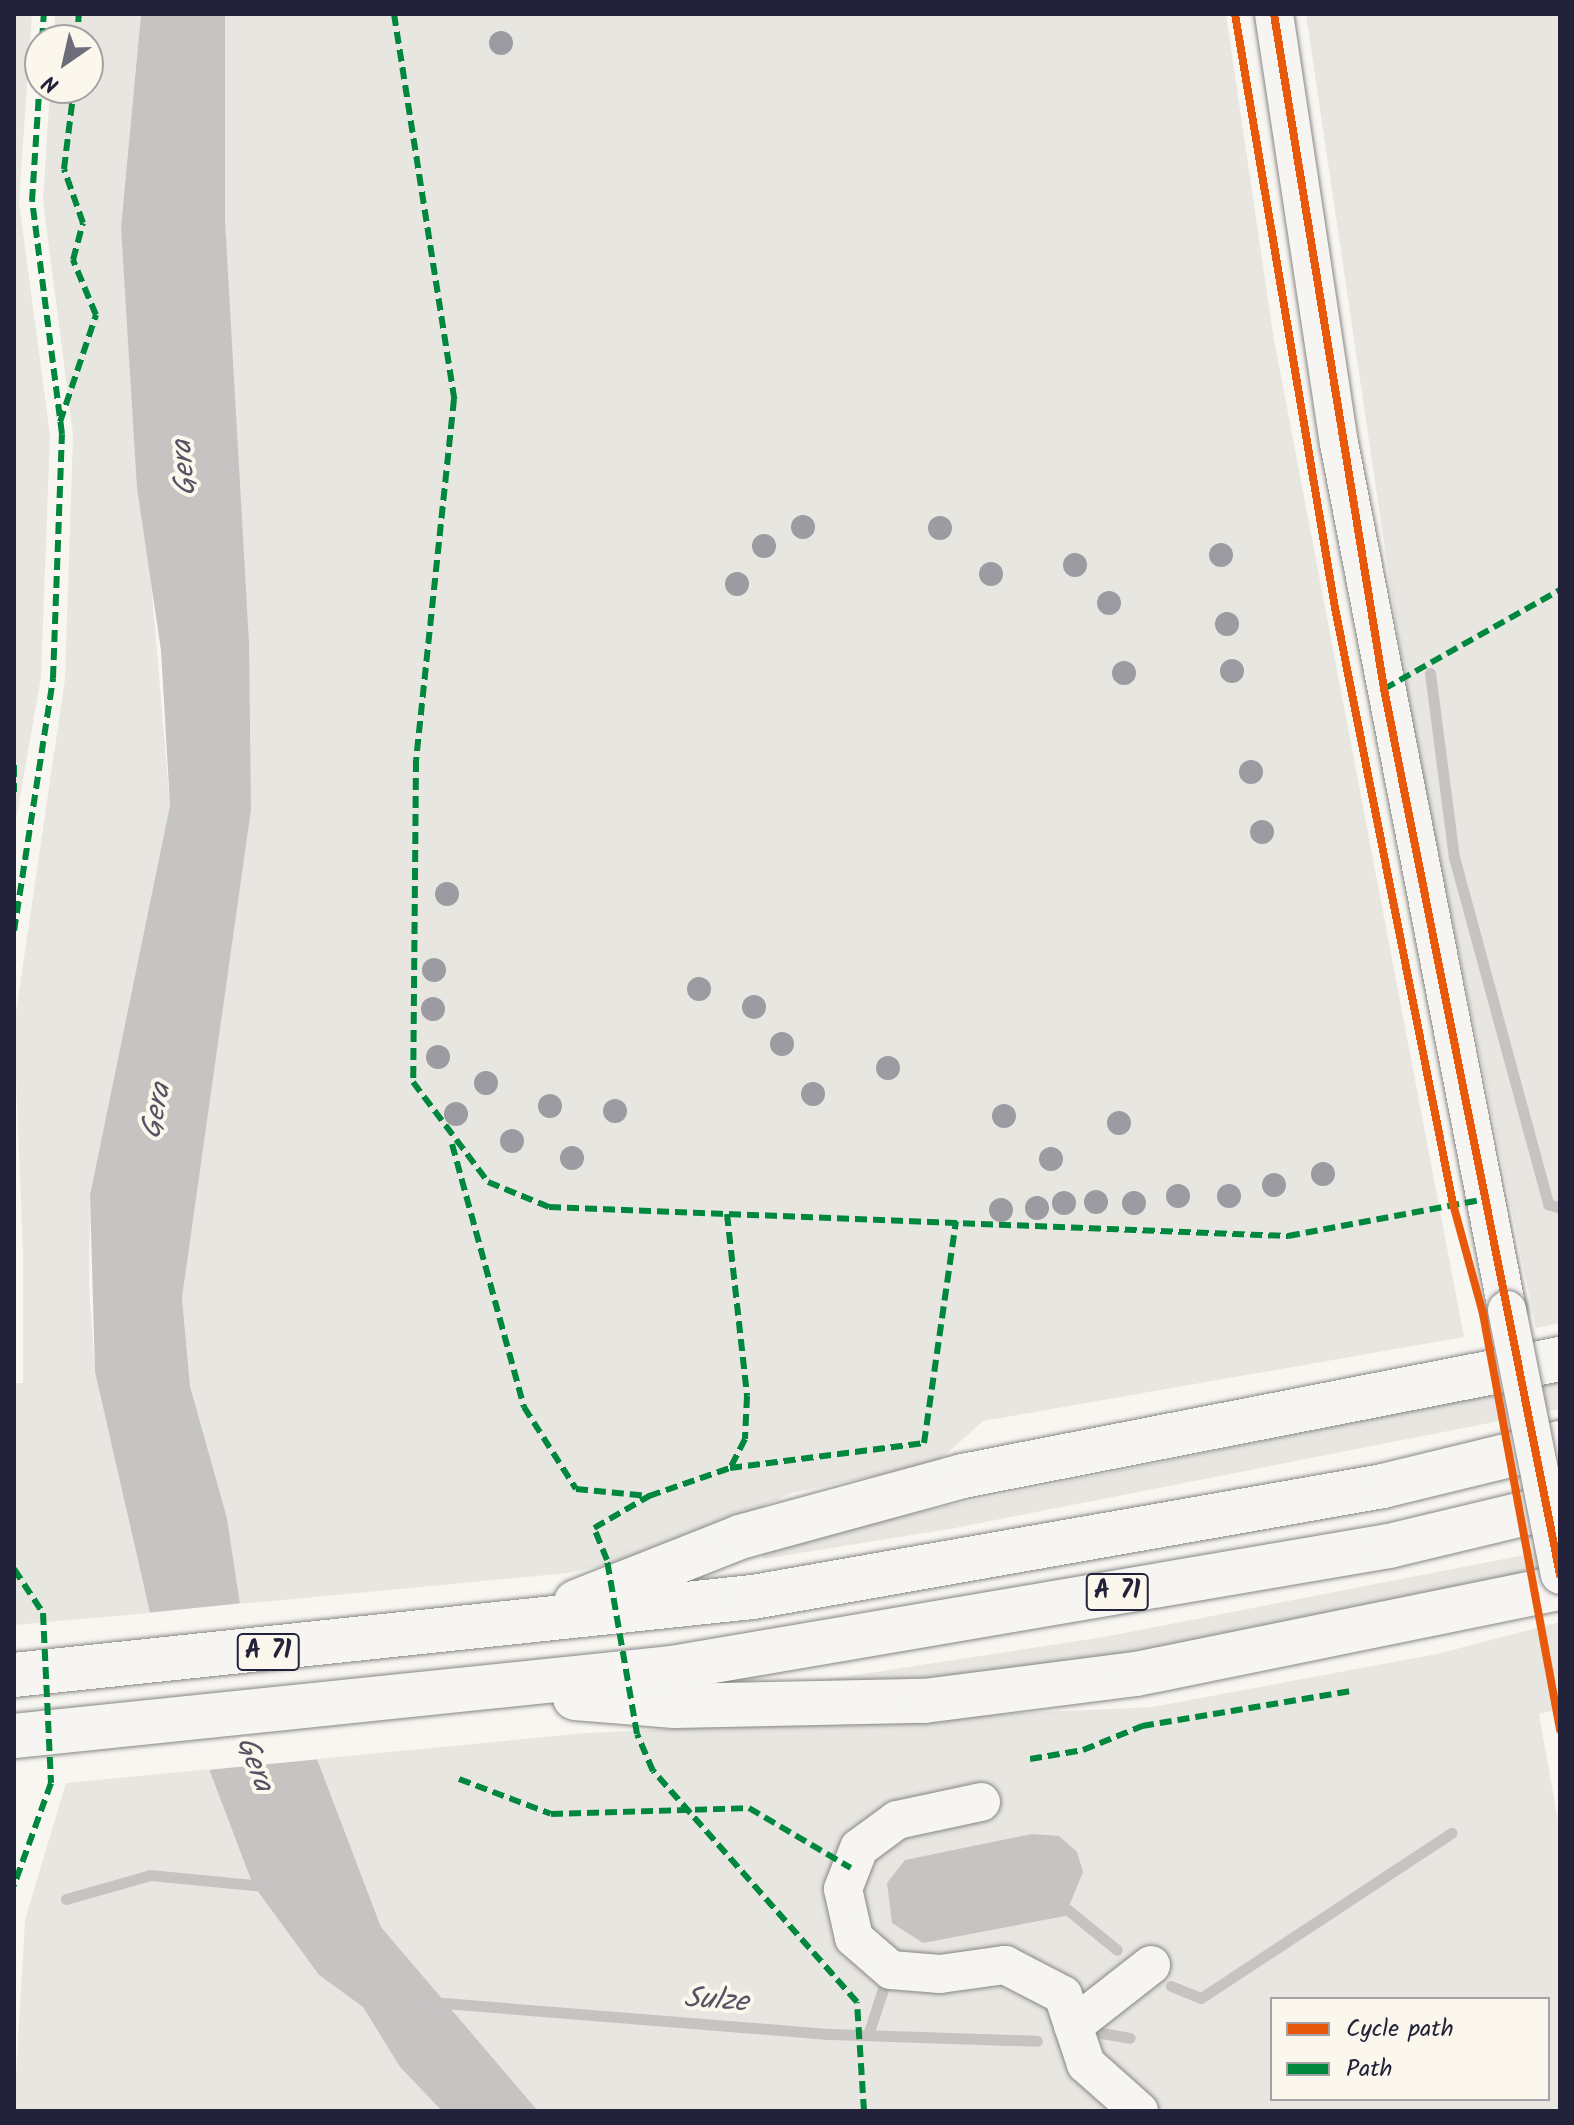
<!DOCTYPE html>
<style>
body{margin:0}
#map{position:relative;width:1574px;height:2125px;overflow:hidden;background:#f8f6f0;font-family:Kalam,sans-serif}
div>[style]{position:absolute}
.green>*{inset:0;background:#e8e6e0}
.water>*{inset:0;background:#c6c4c3}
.pier>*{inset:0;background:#f8f6f0}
.stream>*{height:11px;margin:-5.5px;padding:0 5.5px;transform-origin:5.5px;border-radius:5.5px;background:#c6c4c3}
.roads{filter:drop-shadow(0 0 2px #878688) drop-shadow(0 0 2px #878688)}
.minor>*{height:38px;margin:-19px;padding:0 19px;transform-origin:19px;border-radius:19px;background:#f6f5f1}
.highway>*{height:44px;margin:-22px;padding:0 22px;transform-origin:22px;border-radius:22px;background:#f6f5f1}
.bridges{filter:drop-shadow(0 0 2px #878688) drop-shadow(0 0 2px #878688)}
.minor-bridge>*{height:38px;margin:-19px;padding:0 19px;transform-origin:19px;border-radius:19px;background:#f6f5f1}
.quiet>*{height:6px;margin-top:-3px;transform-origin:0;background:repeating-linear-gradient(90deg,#00873e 0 12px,transparent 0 18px)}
.cycleway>*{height:8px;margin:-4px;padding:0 4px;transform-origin:4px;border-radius:4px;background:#e8590c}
.trees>*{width:24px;height:24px;margin:-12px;border-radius:50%;background:#9c9ba1}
span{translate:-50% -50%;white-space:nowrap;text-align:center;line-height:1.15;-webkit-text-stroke:8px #fbf7ec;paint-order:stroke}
.shield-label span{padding:2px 6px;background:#fbf7ec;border:2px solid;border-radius:6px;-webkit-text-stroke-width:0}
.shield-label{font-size:26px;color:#22223b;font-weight:700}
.water-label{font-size:30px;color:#545364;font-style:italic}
.frame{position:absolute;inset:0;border:16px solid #22223b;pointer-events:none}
.legend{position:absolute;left:1270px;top:1997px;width:280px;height:104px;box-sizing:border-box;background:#fbf7ec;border:2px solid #a4a2a5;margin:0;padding:10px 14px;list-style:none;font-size:24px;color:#22223b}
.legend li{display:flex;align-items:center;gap:16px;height:40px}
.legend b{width:40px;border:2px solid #a4a2a5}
.north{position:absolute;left:24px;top:24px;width:80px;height:80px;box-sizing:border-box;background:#fbf7ec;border:2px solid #a4a2a5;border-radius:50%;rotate:214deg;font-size:22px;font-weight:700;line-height:32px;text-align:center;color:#22223b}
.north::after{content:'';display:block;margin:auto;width:28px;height:36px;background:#6d6c7a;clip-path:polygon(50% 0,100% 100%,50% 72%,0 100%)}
</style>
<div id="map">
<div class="green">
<i style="clip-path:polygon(14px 14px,32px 14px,19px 202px,50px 435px,41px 677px,14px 831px)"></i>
<i style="clip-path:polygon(55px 14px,141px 14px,121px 227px,170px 805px,90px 1195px,89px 1285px,95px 1372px,150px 1613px,14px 1625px,14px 1383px,23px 1383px,23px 1254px,14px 1026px,65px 679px,73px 434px,43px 201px,50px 88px,88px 88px,88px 40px,54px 40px)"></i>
<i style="clip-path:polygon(225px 14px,1226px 14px,1273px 334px,1464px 1337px,983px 1421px,936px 1463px,791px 1493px,661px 1553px,568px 1573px,240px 1604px,227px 1518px,190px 1386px,182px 1298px,251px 810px,225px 219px)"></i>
<i style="clip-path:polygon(1306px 14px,1560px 14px,1560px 1323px,1536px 1328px,1408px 705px)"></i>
<i style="clip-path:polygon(1560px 1380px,1560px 1409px,955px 1528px,763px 1559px,762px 1553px,841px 1528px)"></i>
<i style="clip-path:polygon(1560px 1548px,1560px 1576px,1211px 1646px,898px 1685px,810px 1682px,1104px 1637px)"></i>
<i style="clip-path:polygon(evenodd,1560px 1622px,1560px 1709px,1539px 1714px,1560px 1832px,1560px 2111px,538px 2111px,381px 1927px,317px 1759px,587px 1733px,1152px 1707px,1437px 1654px,1560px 1622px,1272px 1999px,1548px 1999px,1548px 2099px,1272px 2099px,1272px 1999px)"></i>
<i style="clip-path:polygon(211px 1769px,253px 1885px,319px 1975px,363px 2007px,400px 2067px,442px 2111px,14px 2111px,25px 1920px,66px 1783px)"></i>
</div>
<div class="water">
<i style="clip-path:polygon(141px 14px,225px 14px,225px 220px,249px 643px,251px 810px,182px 1298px,190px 1386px,227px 1518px,240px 1604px,317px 1759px,381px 1927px,538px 2111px,442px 2111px,400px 2067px,363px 2007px,319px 1975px,253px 1885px,150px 1613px,95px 1372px,90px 1195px,170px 805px,161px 650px,137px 488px,121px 227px)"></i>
<i style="clip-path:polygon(1032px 1834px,1059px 1836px,1077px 1852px,1083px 1872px,1065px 1916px,923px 1943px,892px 1923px,887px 1883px,905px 1860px)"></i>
</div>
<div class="pier">
<i style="clip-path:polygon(244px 1603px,321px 1759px,207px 1770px,146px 1613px)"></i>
</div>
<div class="stream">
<i style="left:1430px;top:673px;width:186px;rotate:82.6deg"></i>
<i style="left:1454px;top:857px;width:360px;rotate:74.8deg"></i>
<i style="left:1548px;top:1204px;width:13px;rotate:18deg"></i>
<i style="left:66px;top:1899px;width:87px;rotate:-15.9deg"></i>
<i style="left:150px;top:1875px;width:116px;rotate:5.5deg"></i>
<i style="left:1068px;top:1910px;width:63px;rotate:39.2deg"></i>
<i style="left:1171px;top:1986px;width:32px;rotate:22deg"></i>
<i style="left:1201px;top:1998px;width:300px;rotate:-33.4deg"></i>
<i style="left:431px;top:2002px;width:401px;rotate:4.6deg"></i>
<i style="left:831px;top:2034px;width:206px;rotate:1.9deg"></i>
<i style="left:869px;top:2032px;width:45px;rotate:-72deg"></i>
<i style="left:1102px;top:2033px;width:28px;rotate:10deg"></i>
</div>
<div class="roads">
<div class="minor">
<i style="left:1274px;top:14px;width:434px;rotate:81.4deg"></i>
<i style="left:1339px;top:443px;width:883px;rotate:79.03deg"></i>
<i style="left:981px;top:1802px;width:86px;rotate:167.9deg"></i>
<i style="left:897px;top:1820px;width:47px;rotate:143.6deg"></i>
<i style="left:859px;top:1848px;width:44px;rotate:111.3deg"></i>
<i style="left:843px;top:1889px;width:50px;rotate:77.3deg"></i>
<i style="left:854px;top:1938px;width:49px;rotate:40.9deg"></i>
<i style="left:891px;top:1970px;width:49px;rotate:4.7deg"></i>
<i style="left:940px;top:1974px;width:66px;rotate:-7.9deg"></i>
<i style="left:1005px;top:1965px;width:65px;rotate:27.3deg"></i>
<i style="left:1063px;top:1995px;width:73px;rotate:71.6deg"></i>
<i style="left:1086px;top:2064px;width:71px;rotate:41.6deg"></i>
<i style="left:1073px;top:2026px;width:99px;rotate:-38deg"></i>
</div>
<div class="highway">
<i style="left:576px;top:1602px;width:176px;rotate:-21.6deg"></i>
<i style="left:740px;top:1537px;width:231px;rotate:-15.3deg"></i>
<i style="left:963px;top:1476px;width:608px;rotate:-11.09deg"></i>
<i style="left:14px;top:1675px;width:743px;rotate:-6.03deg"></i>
<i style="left:753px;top:1597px;width:640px;rotate:-9.99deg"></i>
<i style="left:1383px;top:1486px;width:182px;rotate:-13.7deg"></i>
<i style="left:575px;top:1698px;width:100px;rotate:4.6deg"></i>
<i style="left:675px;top:1706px;width:249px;rotate:-1.2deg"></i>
<i style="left:924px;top:1701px;width:214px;rotate:-7.3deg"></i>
<i style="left:1136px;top:1674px;width:433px;rotate:-11.5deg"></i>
<i style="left:14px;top:1736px;width:662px;rotate:-5.9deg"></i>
<i style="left:672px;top:1668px;width:727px;rotate:-9.66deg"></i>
<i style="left:1389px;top:1546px;width:176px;rotate:-13.5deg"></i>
</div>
</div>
<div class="bridges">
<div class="minor-bridge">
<i style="left:1507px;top:1310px;width:270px;rotate:78.7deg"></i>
</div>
</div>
<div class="quiet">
<i style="left:394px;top:14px;width:390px;rotate:81.1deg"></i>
<i style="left:454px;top:399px;width:363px;rotate:96deg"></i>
<i style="left:416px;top:760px;width:322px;rotate:90.5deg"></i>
<i style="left:413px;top:1082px;width:125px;rotate:53.1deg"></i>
<i style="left:488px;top:1182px;width:66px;rotate:22.3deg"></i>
<i style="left:549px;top:1207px;width:740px;rotate:2.25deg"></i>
<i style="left:1288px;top:1236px;width:200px;rotate:-10.6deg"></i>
<i style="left:42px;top:40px;width:26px;rotate:-86deg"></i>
<i style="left:77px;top:40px;width:26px;rotate:-86deg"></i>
<i style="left:60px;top:422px;width:113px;rotate:-71.4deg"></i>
<i style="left:96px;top:315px;width:60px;rotate:-112.7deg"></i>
<i style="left:73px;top:260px;width:38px;rotate:-75deg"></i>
<i style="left:83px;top:223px;width:57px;rotate:-109.4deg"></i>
<i style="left:64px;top:169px;width:82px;rotate:-83deg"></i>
<i style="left:1384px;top:689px;width:202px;rotate:-29.4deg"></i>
<i style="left:14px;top:765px;width:27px;rotate:90deg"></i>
<i style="left:14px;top:931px;width:256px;rotate:-81.2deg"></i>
<i style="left:53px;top:678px;width:244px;rotate:-87.9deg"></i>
<i style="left:62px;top:434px;width:235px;rotate:-97.3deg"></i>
<i style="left:32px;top:201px;width:124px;rotate:-86.3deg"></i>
<i style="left:452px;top:1144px;width:273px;rotate:74.7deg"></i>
<i style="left:524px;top:1407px;width:97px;rotate:57.6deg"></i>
<i style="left:576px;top:1489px;width:73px;rotate:5.5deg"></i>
<i style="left:727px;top:1214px;width:183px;rotate:83.7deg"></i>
<i style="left:747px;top:1396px;width:43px;rotate:92.7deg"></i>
<i style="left:745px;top:1439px;width:33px;rotate:117deg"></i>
<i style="left:14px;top:1569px;width:53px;rotate:56.6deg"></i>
<i style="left:43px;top:1613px;width:170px;rotate:87.3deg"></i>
<i style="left:51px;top:1783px;width:109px;rotate:109.9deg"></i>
<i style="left:1030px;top:1759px;width:54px;rotate:-9.6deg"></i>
<i style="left:1083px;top:1750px;width:64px;rotate:-22.1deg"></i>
<i style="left:1142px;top:1726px;width:212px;rotate:-9.5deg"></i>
<i style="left:459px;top:1779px;width:98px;rotate:20.8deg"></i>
<i style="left:551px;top:1814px;width:198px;rotate:-1.7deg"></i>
<i style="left:749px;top:1808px;width:118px;rotate:30.5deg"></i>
<i style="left:864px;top:2111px;width:109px;rotate:-93.7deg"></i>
<i style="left:857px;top:2002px;width:308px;rotate:-131.4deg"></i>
<i style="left:653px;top:1771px;width:40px;rotate:-113.4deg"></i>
<i style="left:637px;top:1734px;width:177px;rotate:-99.8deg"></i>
<i style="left:607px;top:1560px;width:35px;rotate:-112deg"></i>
<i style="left:594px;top:1528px;width:64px;rotate:-30.2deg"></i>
<i style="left:649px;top:1496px;width:86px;rotate:-19.1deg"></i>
<i style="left:730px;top:1468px;width:196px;rotate:-7.3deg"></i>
<i style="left:924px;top:1443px;width:224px;rotate:-81.8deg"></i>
</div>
<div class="cycleway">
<i style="left:1235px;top:14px;width:602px;rotate:80.44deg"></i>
<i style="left:1335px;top:608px;width:608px;rotate:78.8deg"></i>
<i style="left:1453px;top:1204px;width:114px;rotate:74.7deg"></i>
<i style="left:1483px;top:1314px;width:423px;rotate:79.5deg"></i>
<i style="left:1274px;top:14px;width:684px;rotate:80.74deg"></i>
<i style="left:1384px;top:689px;width:903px;rotate:78.76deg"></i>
</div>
<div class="trees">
<i style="left:501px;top:43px"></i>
<i style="left:803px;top:527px"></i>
<i style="left:940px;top:528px"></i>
<i style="left:764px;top:546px"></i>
<i style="left:1221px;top:555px"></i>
<i style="left:1075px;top:565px"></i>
<i style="left:991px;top:574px"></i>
<i style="left:737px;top:584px"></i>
<i style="left:1109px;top:603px"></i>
<i style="left:1227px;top:624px"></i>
<i style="left:1232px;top:671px"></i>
<i style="left:1124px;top:673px"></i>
<i style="left:1251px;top:772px"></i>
<i style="left:1262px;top:832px"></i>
<i style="left:447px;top:894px"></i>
<i style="left:434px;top:970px"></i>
<i style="left:699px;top:989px"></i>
<i style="left:754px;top:1007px"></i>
<i style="left:433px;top:1009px"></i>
<i style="left:782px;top:1044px"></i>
<i style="left:438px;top:1057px"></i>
<i style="left:888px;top:1068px"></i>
<i style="left:486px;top:1083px"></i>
<i style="left:813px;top:1094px"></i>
<i style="left:550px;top:1106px"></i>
<i style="left:615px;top:1111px"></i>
<i style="left:456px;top:1114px"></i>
<i style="left:1004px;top:1116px"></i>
<i style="left:1119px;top:1123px"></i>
<i style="left:512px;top:1141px"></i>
<i style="left:572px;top:1158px"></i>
<i style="left:1051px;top:1159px"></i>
<i style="left:1323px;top:1174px"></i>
<i style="left:1274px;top:1185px"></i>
<i style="left:1178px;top:1196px"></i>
<i style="left:1229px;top:1196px"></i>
<i style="left:1096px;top:1202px"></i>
<i style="left:1064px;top:1203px"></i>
<i style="left:1134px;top:1203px"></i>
<i style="left:1037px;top:1208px"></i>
<i style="left:1001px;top:1210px"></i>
</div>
<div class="shield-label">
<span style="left:1117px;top:1592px">A 71</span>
<span style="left:268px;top:1652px">A 71</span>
</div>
<div class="water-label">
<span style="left:185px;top:468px;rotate:-95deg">Gera</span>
<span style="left:157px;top:1111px;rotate:-79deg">Gera</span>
<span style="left:254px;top:1764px;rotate:69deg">Gera</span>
<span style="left:716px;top:2001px;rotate:4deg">Sulze</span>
</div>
<div class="frame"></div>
<ul class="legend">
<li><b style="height:10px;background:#e8590c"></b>Cycle path</li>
<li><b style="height:10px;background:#00873e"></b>Path</li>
</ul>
<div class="north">N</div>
</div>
